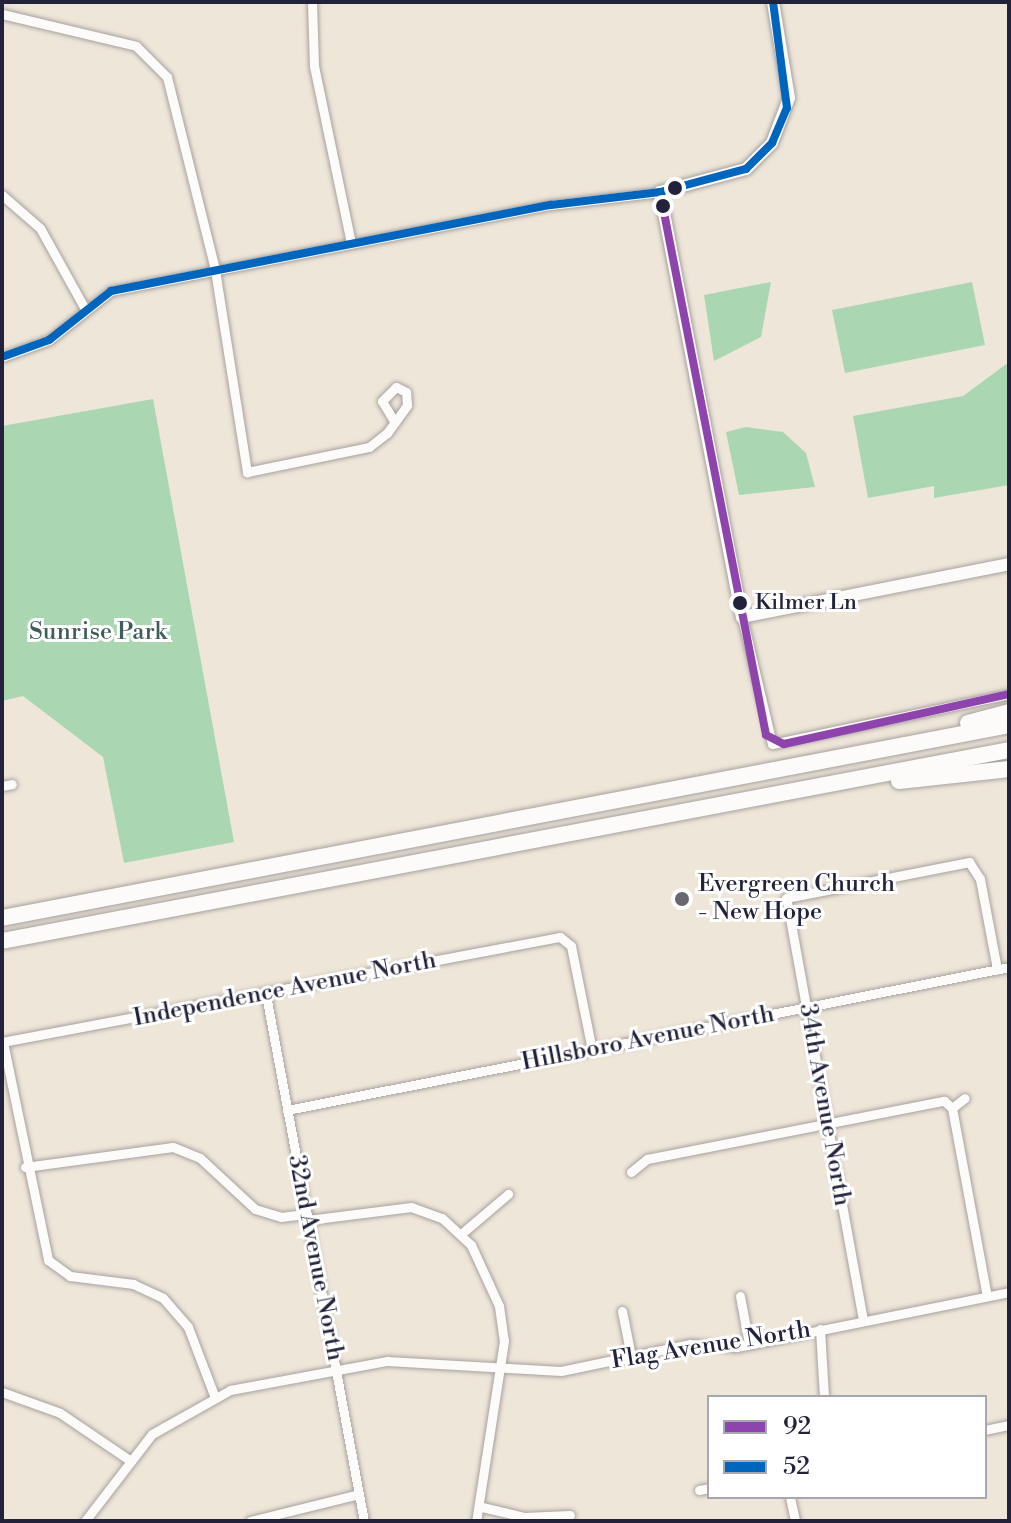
<!DOCTYPE html>
<style>
body{margin:0}
#map{position:relative;width:1011px;height:1523px;overflow:hidden;background:#efe6da;font-family:"Libre Bodoni",serif}
div>[style]{position:absolute}
.green>*{inset:0;background:#aad7b2}
.roads{filter:drop-shadow(0 0 2px #a7a29e) drop-shadow(0 0 2px #a7a29e)}
.street>*{height:9px;margin:-4.5px;padding:0 4.5px;transform-origin:4.5px;border-radius:4.5px;background:#fdfbf9}
.secondary>*{height:12px;margin:-6px;padding:0 6px;transform-origin:6px;border-radius:6px;background:#fdfbf9}
.highway>*{height:16px;margin:-8px;padding:0 8px;transform-origin:8px;border-radius:8px;background:#fdfbf9}
.bus-1>*{height:8px;margin:-4px;padding:0 4px;transform-origin:4px;border-radius:4px;background:#8e44ad}
.bus-2>*{height:8px;margin:-4px;padding:0 4px;transform-origin:4px;border-radius:4px;background:#0065bd}
.dots>*{width:22px;height:22px;translate:-50% -50%;box-sizing:border-box;border:4px solid #fff;border-radius:50%}
span{translate:-50% -50%;white-space:nowrap;text-align:center;line-height:1.15;-webkit-text-stroke:6px #fff;paint-order:stroke}
.bus-label{font-size:22px;color:#22223b}
.left{translate:0 -50%;text-align:left}
.park-label{font-size:24px;color:#3e5d59}
.poi-label{font-size:24px;color:#22223b}
.street-label{font-size:24px;color:#22223b}
.frame{position:absolute;inset:0;border:4px solid #22223b;pointer-events:none}
.legend{position:absolute;left:707px;top:1395px;width:280px;height:104px;box-sizing:border-box;background:#fff;border:2px solid #a7a7b1;margin:0;padding:10px 14px;list-style:none;font-size:24px;color:#22223b}
.legend li{display:flex;align-items:center;gap:16px;height:40px}
.legend b{width:40px;border:2px solid #a7a7b1}
</style>
<div id="map">
<div class="green">
<i style="clip-path:polygon(771px 282px,761px 337px,714px 361px,704px 295px)"></i>
<i style="clip-path:polygon(972px 282px,985px 345px,845px 373px,832px 310px)"></i>
<i style="clip-path:polygon(1009px 362px,1009px 485px,934px 498px,934px 486px,868px 498px,853px 416px,963px 396px)"></i>
<i style="clip-path:polygon(153px 399px,234px 842px,124px 863px,103px 757px,23px 696px,2px 701px,2px 426px)"></i>
<i style="clip-path:polygon(746px 427px,783px 432px,806px 453px,815px 487px,739px 495px,726px 432px)"></i>
</div>
<div class="roads">
<div class="street">
<i style="left:312px;top:2px;width:64px;rotate:88.2deg"></i>
<i style="left:314px;top:66px;width:181px;rotate:78.2deg"></i>
<i style="left:2px;top:14px;width:138px;rotate:13.4deg"></i>
<i style="left:136px;top:46px;width:44px;rotate:45deg"></i>
<i style="left:167px;top:77px;width:199px;rotate:76deg"></i>
<i style="left:215px;top:270px;width:205px;rotate:81deg"></i>
<i style="left:247px;top:472px;width:125px;rotate:-11.6deg"></i>
<i style="left:369px;top:447px;width:23px;rotate:-38deg"></i>
<i style="left:387px;top:433px;width:34px;rotate:-54deg"></i>
<i style="left:407px;top:405px;width:13px;rotate:-94deg"></i>
<i style="left:406px;top:392px;width:11px;rotate:-153deg"></i>
<i style="left:396px;top:387px;width:20px;rotate:135deg"></i>
<i style="left:382px;top:401px;width:23px;rotate:59deg"></i>
<i style="left:2px;top:195px;width:50px;rotate:41deg"></i>
<i style="left:40px;top:228px;width:90px;rotate:60.9deg"></i>
<i style="left:2px;top:357px;width:50px;rotate:-19.9deg"></i>
<i style="left:49px;top:340px;width:79px;rotate:-38.3deg"></i>
<i style="left:111px;top:291px;width:448px;rotate:-11.1deg"></i>
<i style="left:551px;top:205px;width:110px;rotate:-6.8deg"></i>
<i style="left:742px;top:617px;width:130px;rotate:76.7deg"></i>
<i style="left:772px;top:744px;width:242px;rotate:-11.9deg"></i>
<i style="left:2px;top:786px;width:10px;rotate:-11deg"></i>
<i style="left:266px;top:995px;width:535px;rotate:79.45deg"></i>
<i style="left:2px;top:1042px;width:568px;rotate:-10.66deg"></i>
<i style="left:560px;top:937px;width:14px;rotate:39deg"></i>
<i style="left:571px;top:946px;width:106px;rotate:78.6deg"></i>
<i style="left:3px;top:1042px;width:223px;rotate:78.3deg"></i>
<i style="left:48px;top:1260px;width:27px;rotate:36deg"></i>
<i style="left:70px;top:1276px;width:64px;rotate:7.2deg"></i>
<i style="left:133px;top:1284px;width:33px;rotate:25deg"></i>
<i style="left:163px;top:1298px;width:38px;rotate:49deg"></i>
<i style="left:188px;top:1327px;width:73px;rotate:69.1deg"></i>
<i style="left:952px;top:1108px;width:191px;rotate:79.5deg"></i>
<i style="left:952px;top:1108px;width:16px;rotate:-38deg"></i>
<i style="left:287px;top:1110px;width:736px;rotate:-11.2deg"></i>
<i style="left:25px;top:1167px;width:149px;rotate:-7.7deg"></i>
<i style="left:173px;top:1147px;width:29px;rotate:22deg"></i>
<i style="left:200px;top:1158px;width:75px;rotate:42.8deg"></i>
<i style="left:255px;top:1209px;width:27px;rotate:17deg"></i>
<i style="left:281px;top:1217px;width:26px;rotate:-7deg"></i>
<i style="left:631px;top:1172px;width:21px;rotate:-39deg"></i>
<i style="left:647px;top:1159px;width:303px;rotate:-11.1deg"></i>
<i style="left:944px;top:1101px;width:11px;rotate:41deg"></i>
<i style="left:308px;top:1220px;width:104px;rotate:-7.2deg"></i>
<i style="left:411px;top:1207px;width:33px;rotate:20deg"></i>
<i style="left:442px;top:1218px;width:40px;rotate:43deg"></i>
<i style="left:471px;top:1245px;width:67px;rotate:65.3deg"></i>
<i style="left:499px;top:1306px;width:35px;rotate:82deg"></i>
<i style="left:504px;top:1341px;width:182px;rotate:98.8deg"></i>
<i style="left:461px;top:1234px;width:62px;rotate:-40.4deg"></i>
<i style="left:740px;top:1296px;width:49px;rotate:79.4deg"></i>
<i style="left:622px;top:1311px;width:46px;rotate:78.7deg"></i>
<i style="left:863px;top:1320px;width:429px;rotate:-100.3deg"></i>
<i style="left:786px;top:898px;width:187px;rotate:-11.1deg"></i>
<i style="left:969px;top:862px;width:20px;rotate:57deg"></i>
<i style="left:980px;top:879px;width:92px;rotate:79.3deg"></i>
<i style="left:820px;top:1329px;width:68px;rotate:86.6deg"></i>
<i style="left:2px;top:1392px;width:62px;rotate:19.9deg"></i>
<i style="left:60px;top:1413px;width:82px;rotate:34.1deg"></i>
<i style="left:985px;top:1430px;width:25px;rotate:-12deg"></i>
<i style="left:699px;top:1490px;width:10px;rotate:-11deg"></i>
<i style="left:790px;top:1497px;width:25px;rotate:78deg"></i>
<i style="left:482px;top:1507px;width:43px;rotate:13.4deg"></i>
<i style="left:524px;top:1517px;width:46px;rotate:-2.5deg"></i>
<i style="left:85px;top:1521px;width:110px;rotate:-52.4deg"></i>
<i style="left:152px;top:1434px;width:90px;rotate:-29.4deg"></i>
<i style="left:230px;top:1390px;width:160px;rotate:-10.5deg"></i>
<i style="left:387px;top:1361px;width:174px;rotate:3.3deg"></i>
<i style="left:561px;top:1371px;width:132px;rotate:-11.8deg"></i>
<i style="left:690px;top:1344px;width:47px;rotate:3.7deg"></i>
<i style="left:737px;top:1347px;width:278px;rotate:-11.4deg"></i>
<i style="left:250px;top:1521px;width:112px;rotate:-13.9deg"></i>
</div>
<div class="secondary">
<i style="left:773px;top:2px;width:97px;rotate:80.5deg"></i>
<i style="left:789px;top:98px;width:48px;rotate:110.7deg"></i>
<i style="left:772px;top:143px;width:37px;rotate:135deg"></i>
<i style="left:746px;top:169px;width:89px;rotate:165deg"></i>
<i style="left:660px;top:192px;width:433px;rotate:79.1deg"></i>
<i style="left:742px;top:617px;width:272px;rotate:-11.2deg"></i>
</div>
<div class="highway">
<i style="left:968px;top:723px;width:42px;rotate:-15deg"></i>
<i style="left:899px;top:781px;width:111px;rotate:-6.2deg"></i>
<i style="left:2px;top:918px;width:1025px;rotate:-10.85deg"></i>
<i style="left:2px;top:941px;width:1025px;rotate:-10.74deg"></i>
</div>
</div>
<div class="bus-1">
<i style="left:660px;top:192px;width:553px;rotate:78.95deg"></i>
<i style="left:766px;top:735px;width:20px;rotate:27deg"></i>
<i style="left:784px;top:744px;width:230px;rotate:-12.5deg"></i>
</div>
<div class="bus-2">
<i style="left:2px;top:357px;width:50px;rotate:-19.9deg"></i>
<i style="left:49px;top:340px;width:79px;rotate:-38.3deg"></i>
<i style="left:111px;top:291px;width:448px;rotate:-11.1deg"></i>
<i style="left:551px;top:205px;width:110px;rotate:-6.8deg"></i>
<i style="left:660px;top:192px;width:89px;rotate:-15deg"></i>
<i style="left:746px;top:169px;width:37px;rotate:-45deg"></i>
<i style="left:772px;top:143px;width:38px;rotate:-67deg"></i>
<i style="left:787px;top:108px;width:107px;rotate:-97.5deg"></i>
</div>
<div class="dots">
<i style="left:675px;top:188px;background:#22223b"></i>
<i style="left:663px;top:206px;background:#22223b"></i>
<i style="left:740px;top:603px;background:#22223b"></i>
<i style="left:682px;top:899px;background:#6a6773"></i>
</div>
<div class="bus-label">
<span class="left" style="left:755px;top:603px">Kilmer Ln</span>
</div>
<div class="park-label">
<span style="left:98px;top:633px">Sunrise Park</span>
</div>
<div class="poi-label">
<span class="left" style="left:698px;top:899px">Evergreen Church<br>- New Hope</span>
</div>
<div class="street-label">
<span style="left:285px;top:990px;rotate:-11deg">Independence Avenue North</span>
<span style="left:648px;top:1039px;rotate:-11deg">Hillsboro Avenue North</span>
<span style="left:824px;top:1105px;rotate:80deg">34th Avenue North</span>
<span style="left:315px;top:1258px;rotate:79deg">32nd Avenue North</span>
<span style="left:711px;top:1346px;rotate:-9deg">Flag Avenue North</span>
</div>
<div class="frame"></div>
<ul class="legend">
<li><b style="height:10px;background:#8e44ad"></b>92</li>
<li><b style="height:10px;background:#0065bd"></b>52</li>
</ul>
</div>
